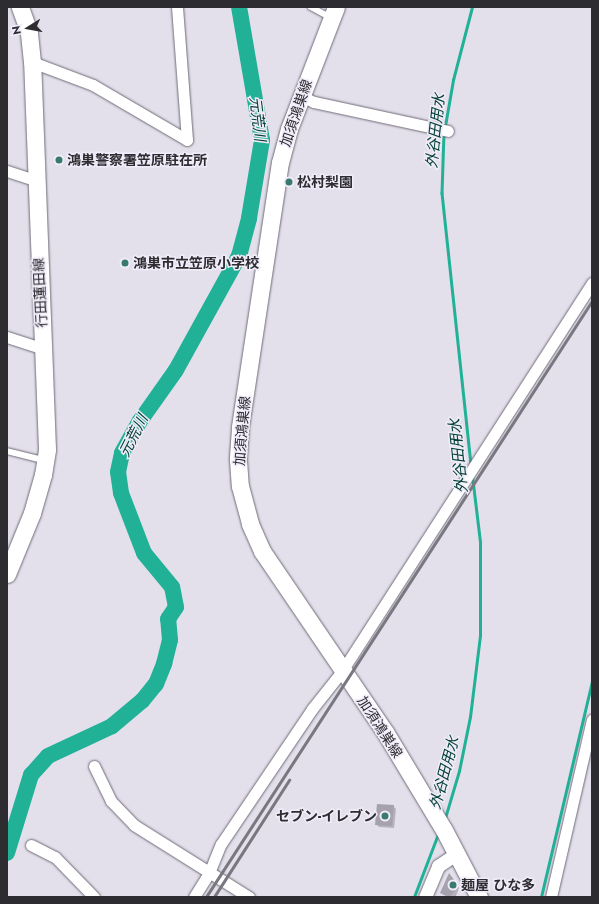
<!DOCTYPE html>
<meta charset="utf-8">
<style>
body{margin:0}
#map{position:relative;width:599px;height:904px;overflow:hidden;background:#e3dfeb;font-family:Jost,"Noto Sans JP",sans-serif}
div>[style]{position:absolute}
.shadow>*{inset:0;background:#0003}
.stream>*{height:2.5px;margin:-1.25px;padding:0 1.25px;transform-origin:1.25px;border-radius:1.25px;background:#20b197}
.river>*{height:16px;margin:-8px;padding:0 8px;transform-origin:8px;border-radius:8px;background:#20b197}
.building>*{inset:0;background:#a5a1ad}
.roads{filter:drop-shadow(0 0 1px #6f6b77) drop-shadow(0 0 1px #6f6b77)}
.service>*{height:5.5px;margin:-2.75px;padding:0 2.75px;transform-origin:2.75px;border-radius:2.75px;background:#fff}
.minor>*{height:11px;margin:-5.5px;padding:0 5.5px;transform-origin:5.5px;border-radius:5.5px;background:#fff}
.tertiary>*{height:13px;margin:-6.5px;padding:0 6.5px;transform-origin:6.5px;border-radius:6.5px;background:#fff}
.primary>*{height:17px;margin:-8.5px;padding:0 8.5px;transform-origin:8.5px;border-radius:8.5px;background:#fff}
.rail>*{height:2.5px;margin:-1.25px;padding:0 1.25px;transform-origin:1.25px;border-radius:1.25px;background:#79777f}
.dots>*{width:11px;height:11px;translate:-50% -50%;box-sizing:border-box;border:2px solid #f0ecf9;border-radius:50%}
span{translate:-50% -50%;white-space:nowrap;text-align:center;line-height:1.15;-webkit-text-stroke:3px #f0ecf9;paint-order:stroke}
.street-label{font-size:14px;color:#2d2c31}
.poi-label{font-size:14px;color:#2d2c31;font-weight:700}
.left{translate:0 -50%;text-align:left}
.right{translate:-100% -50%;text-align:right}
.water-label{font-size:15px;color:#034135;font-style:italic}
.frame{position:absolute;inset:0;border:8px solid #2d2c31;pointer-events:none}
.north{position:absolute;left:8px;top:8px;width:40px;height:40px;-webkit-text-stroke:3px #f0ecf9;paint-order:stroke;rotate:259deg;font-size:11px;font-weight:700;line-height:16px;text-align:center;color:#2d2c31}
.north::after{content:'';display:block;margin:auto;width:14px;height:18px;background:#2d2c31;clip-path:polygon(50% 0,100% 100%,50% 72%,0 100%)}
</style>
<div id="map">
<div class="shadow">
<i style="clip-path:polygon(393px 806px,396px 809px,394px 828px,379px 827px,376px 824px)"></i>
<i style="clip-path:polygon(452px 877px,459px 888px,456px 896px,447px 897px,441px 893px)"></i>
</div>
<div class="stream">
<i style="left:445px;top:126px;width:47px;rotate:-80.1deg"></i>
<i style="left:453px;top:80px;width:75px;rotate:-75.4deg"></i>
<i style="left:444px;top:133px;width:60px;rotate:91.9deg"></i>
<i style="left:442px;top:193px;width:274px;rotate:83.9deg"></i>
<i style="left:445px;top:818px;width:49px;rotate:-73.4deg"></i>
<i style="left:459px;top:771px;width:55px;rotate:-78.5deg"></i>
<i style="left:470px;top:717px;width:82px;rotate:-83deg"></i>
<i style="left:480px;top:636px;width:94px;rotate:-90deg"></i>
<i style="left:480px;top:542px;width:66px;rotate:-96.9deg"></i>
<i style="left:414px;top:897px;width:67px;rotate:-69.1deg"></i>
<i style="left:541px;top:897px;width:222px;rotate:-76.7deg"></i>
</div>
<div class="river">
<i style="left:7px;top:853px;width:82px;rotate:-72.9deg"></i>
<i style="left:31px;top:775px;width:25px;rotate:-48deg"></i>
<i style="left:48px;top:756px;width:71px;rotate:-25.1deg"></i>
<i style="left:112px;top:726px;width:39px;rotate:-40deg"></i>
<i style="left:142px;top:701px;width:22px;rotate:-51deg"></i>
<i style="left:156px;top:684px;width:22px;rotate:-68deg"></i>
<i style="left:164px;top:664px;width:25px;rotate:-76deg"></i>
<i style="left:170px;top:640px;width:21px;rotate:-95deg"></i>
<i style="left:168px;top:619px;width:14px;rotate:-56deg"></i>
<i style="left:176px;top:607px;width:20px;rotate:-101deg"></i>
<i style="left:172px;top:587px;width:44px;rotate:-129.5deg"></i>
<i style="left:144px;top:553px;width:64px;rotate:-111deg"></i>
<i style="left:121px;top:493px;width:21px;rotate:-98deg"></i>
<i style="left:118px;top:472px;width:19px;rotate:-78deg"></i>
<i style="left:122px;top:453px;width:37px;rotate:-61deg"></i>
<i style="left:140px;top:421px;width:62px;rotate:-54.8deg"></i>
<i style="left:176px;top:370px;width:130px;rotate:-61.1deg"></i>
<i style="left:239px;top:256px;width:39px;rotate:-75deg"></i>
<i style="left:249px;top:218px;width:79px;rotate:-80.5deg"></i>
<i style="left:262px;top:140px;width:135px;rotate:-99.8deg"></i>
</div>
<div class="building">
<i style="clip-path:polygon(377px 804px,394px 805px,392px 826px,375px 825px)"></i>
<i style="clip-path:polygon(449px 873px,457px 884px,457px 889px,449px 897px,440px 893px)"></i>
</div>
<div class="roads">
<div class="service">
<i style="left:311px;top:7px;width:21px;rotate:28deg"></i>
<i style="left:7px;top:451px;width:37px;rotate:14deg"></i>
</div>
<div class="minor">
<i style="left:32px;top:62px;width:65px;rotate:20.7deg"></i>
<i style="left:93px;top:85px;width:109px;rotate:30.3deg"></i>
<i style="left:187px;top:140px;width:133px;rotate:-94.3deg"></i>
<i style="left:301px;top:96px;width:14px;rotate:25deg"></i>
<i style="left:314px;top:102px;width:137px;rotate:12.2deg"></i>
<i style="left:7px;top:171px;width:29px;rotate:18deg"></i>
<i style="left:7px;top:337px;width:38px;rotate:18deg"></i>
<i style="left:94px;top:766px;width:39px;rotate:64deg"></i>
<i style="left:111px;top:801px;width:33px;rotate:46deg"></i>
<i style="left:134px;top:825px;width:136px;rotate:32.1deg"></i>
<i style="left:31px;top:845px;width:27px;rotate:27deg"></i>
<i style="left:55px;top:857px;width:56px;rotate:45.7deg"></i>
<i style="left:194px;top:897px;width:28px;rotate:-58deg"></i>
<i style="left:209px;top:873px;width:31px;rotate:-68deg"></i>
<i style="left:221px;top:844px;width:163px;rotate:-56deg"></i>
<i style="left:312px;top:709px;width:48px;rotate:-51.7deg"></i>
<i style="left:342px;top:671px;width:462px;rotate:-57.2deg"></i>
<i style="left:551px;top:897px;width:182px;rotate:-77deg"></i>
</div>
<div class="tertiary">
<i style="left:425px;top:897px;width:34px;rotate:-67deg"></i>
<i style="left:438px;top:866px;width:23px;rotate:-34deg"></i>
</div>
<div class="primary">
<i style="left:336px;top:7px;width:131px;rotate:111.1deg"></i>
<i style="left:289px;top:129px;width:34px;rotate:105deg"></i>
<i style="left:280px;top:162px;width:269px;rotate:98.6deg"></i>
<i style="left:240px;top:428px;width:32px;rotate:94deg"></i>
<i style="left:238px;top:460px;width:26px;rotate:86deg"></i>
<i style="left:240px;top:486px;width:39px;rotate:75deg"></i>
<i style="left:250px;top:524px;width:30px;rotate:66deg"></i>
<i style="left:262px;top:551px;width:219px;rotate:55.8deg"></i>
<i style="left:385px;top:732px;width:114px;rotate:59deg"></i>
<i style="left:444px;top:830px;width:76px;rotate:62.4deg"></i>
<i style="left:7px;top:574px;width:66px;rotate:-67.7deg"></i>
<i style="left:32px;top:513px;width:40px;rotate:-74deg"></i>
<i style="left:43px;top:475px;width:26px;rotate:-81deg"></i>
<i style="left:47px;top:449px;width:387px;rotate:-92.2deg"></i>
<i style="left:32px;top:62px;width:30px;rotate:-96deg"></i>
<i style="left:29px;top:32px;width:27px;rotate:-110deg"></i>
</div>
</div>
<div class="rail">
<i style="left:206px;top:897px;width:710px;rotate:-57.07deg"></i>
<i style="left:214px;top:897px;width:139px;rotate:-57.3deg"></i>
</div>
<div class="dots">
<i style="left:59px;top:160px;background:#387a6b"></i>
<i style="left:289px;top:182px;background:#387a6b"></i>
<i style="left:125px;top:263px;background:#387a6b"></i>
<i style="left:385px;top:816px;background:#387a6b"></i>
<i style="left:453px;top:885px;background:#387a6b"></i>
</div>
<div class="street-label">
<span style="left:296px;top:113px;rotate:-71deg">加須鴻巣線</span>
<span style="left:40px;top:293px;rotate:-93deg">行田蓮田線</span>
<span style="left:242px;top:431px;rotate:-85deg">加須鴻巣線</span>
<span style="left:380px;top:727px;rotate:57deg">加須鴻巣線</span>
</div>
<div class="poi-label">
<span class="left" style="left:67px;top:160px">鴻巣警察署笠原駐在所</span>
<span class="left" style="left:297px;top:182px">松村梨園</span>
<span class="left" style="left:133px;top:263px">鴻巣市立笠原小学校</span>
<span class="right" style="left:377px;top:816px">セブン-イレブン</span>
<span class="left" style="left:461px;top:885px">麺屋 ひな多</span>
</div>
<div class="water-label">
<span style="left:257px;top:119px;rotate:83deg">元荒川</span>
<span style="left:436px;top:131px;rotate:-84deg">外谷田用水</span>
<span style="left:134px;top:436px;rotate:-63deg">元荒川</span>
<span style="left:459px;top:456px;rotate:-96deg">外谷田用水</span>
<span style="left:445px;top:773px;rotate:-75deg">外谷田用水</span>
</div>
<div class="frame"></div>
<div class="north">N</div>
</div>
